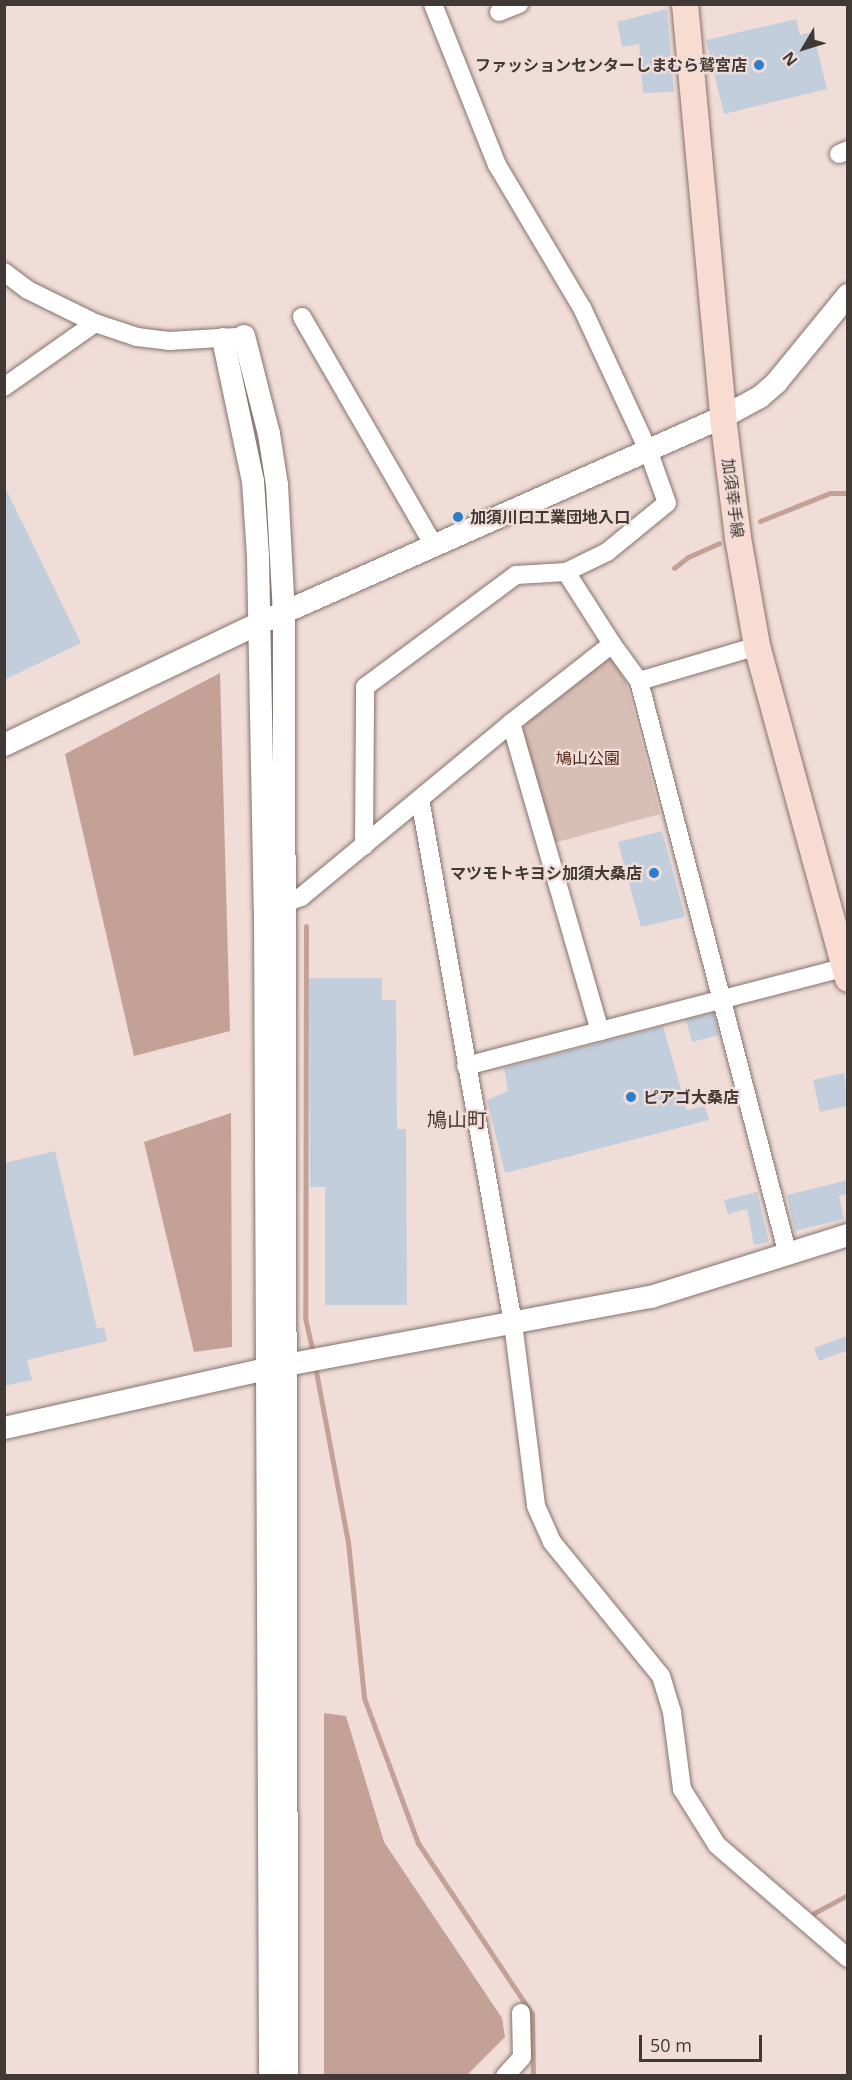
<!DOCTYPE html>
<meta charset="utf-8">
<style>
body{margin:0}
#map{position:relative;width:852px;height:2080px;overflow:hidden;background:#f1ddd7;font-family:"Open Sans","Noto Sans JP",sans-serif}
div>[style]{position:absolute}
.green>*{inset:0;background:#d8bfb6}
.water>*{inset:0;background:#c3a196}
.stream>*{height:5px;margin:-2.5px;padding:0 2.5px;transform-origin:2.5px;border-radius:2.5px;background:#c3a196}
.building>*{inset:0;background:#c2cedc}
.roads{filter:drop-shadow(0 0 2px #84736d) drop-shadow(0 0 2px #84736d)}
.minor>*{height:18px;margin:-9px;padding:0 9px;transform-origin:9px;border-radius:9px;background:#fff}
.tertiary>*{height:22px;margin:-11px;padding:0 11px;transform-origin:11px;border-radius:11px;background:#fff}
.secondary>*{height:26px;margin:-13px;padding:0 13px;transform-origin:13px;border-radius:13px;background:#f8dbd1}
.dots>*{width:16px;height:16px;translate:-50% -50%;box-sizing:border-box;border:3px solid #f1ddd7;border-radius:50%}
span{translate:-50% -50%;white-space:nowrap;text-align:center;line-height:1.15;-webkit-text-stroke:4.5px #f1ddd7;paint-order:stroke}
.poi-label{font-size:16px;color:#413936;font-weight:700}
.right{translate:-100% -50%;text-align:right}
.left{translate:0 -50%;text-align:left}
.street-label{font-size:16px;color:#413936}
.park-label{font-size:16px;color:#4f2212}
.quarter-label{font-size:20px;color:#493a35}
.frame{position:absolute;inset:0;border:6px solid #413936;pointer-events:none}
.north{position:absolute;left:774px;top:18px;width:60px;height:60px;-webkit-text-stroke:4px #f1ddd7;paint-order:stroke;rotate:232deg;font-size:16px;font-weight:700;line-height:24px;text-align:center;color:#413936}
.north::after{content:'';display:block;margin:auto;width:21px;height:27px;background:#413936;clip-path:polygon(50% 0,100% 100%,50% 72%,0 100%)}
.scale{position:absolute;left:639px;top:2035px;width:123px;height:27px;box-sizing:border-box;border:3px solid #413936;border-top:0;padding-left:8px;font-size:18px;line-height:21px;white-space:nowrap;color:#413936;-webkit-text-stroke:4px #f1ddd7;paint-order:stroke}
</style>
<div id="map">
<div class="green">
<i style="clip-path:polygon(611px 657px,626px 682px,660px 814px,554px 843px,523px 735px,526px 723px)"></i>
</div>
<div class="water">
<i style="clip-path:polygon(220px 673px,230px 1031px,134px 1056px,65px 754px)"></i>
<i style="clip-path:polygon(231px 1113px,232px 1347px,194px 1352px,144px 1142px)"></i>
<i style="clip-path:polygon(324px 1713px,346px 1716px,384px 1842px,502px 2018px,505px 2037px,467px 2075px,324px 2075px)"></i>
</div>
<div class="stream">
<i style="left:760px;top:521px;width:75px;rotate:-21.8deg"></i>
<i style="left:830px;top:493px;width:18px"></i>
<i style="left:674px;top:568px;width:18px;rotate:-38deg"></i>
<i style="left:688px;top:557px;width:34px;rotate:-24deg"></i>
<i style="left:306px;top:926px;width:392px;rotate:90.1deg"></i>
<i style="left:305px;top:1318px;width:37px;rotate:77deg"></i>
<i style="left:315px;top:1366px;width:179px;rotate:79.4deg"></i>
<i style="left:348px;top:1542px;width:157px;rotate:84.1deg"></i>
<i style="left:364px;top:1698px;width:155px;rotate:69.6deg"></i>
<i style="left:418px;top:1843px;width:206px;rotate:56.3deg"></i>
<i style="left:532px;top:2014px;width:62px;rotate:89.1deg"></i>
<i style="left:814px;top:1913px;width:38px;rotate:-28deg"></i>
</div>
<div class="building">
<i style="clip-path:polygon(667px 9px,674px 92px,643px 93px,639px 44px,622px 47px,617px 22px)"></i>
<i style="clip-path:polygon(796px 19px,800px 35px,813px 32px,827px 89px,724px 114px,706px 40px)"></i>
<i style="clip-path:polygon(4px 485px,81px 643px,4px 680px)"></i>
<i style="clip-path:polygon(662px 831px,685px 917px,641px 927px,618px 842px)"></i>
<i style="clip-path:polygon(309px 978px,382px 978px,382px 1000px,396px 1000px,397px 1129px,406px 1129px,407px 1305px,325px 1305px,325px 1187px,310px 1187px)"></i>
<i style="clip-path:polygon(714px 1013px,719px 1035px,692px 1042px,686px 1020px)"></i>
<i style="clip-path:polygon(663px 1026px,687px 1110px,705px 1106px,709px 1120px,505px 1173px,487px 1100px,508px 1091px,504px 1068px)"></i>
<i style="clip-path:polygon(844px 1073px,848px 1106px,820px 1112px,813px 1080px)"></i>
<i style="clip-path:polygon(55px 1151px,97px 1329px,104px 1327px,107px 1341px,27px 1360px,32px 1380px,4px 1386px,4px 1163px)"></i>
<i style="clip-path:polygon(848px 1180px,848px 1194px,839px 1196px,844px 1219px,795px 1231px,787px 1195px)"></i>
<i style="clip-path:polygon(757px 1192px,769px 1242px,754px 1245px,747px 1209px,728px 1214px,724px 1200px)"></i>
<i style="clip-path:polygon(848px 1336px,848px 1350px,819px 1361px,814px 1348px)"></i>
</div>
<div class="roads">
<div class="minor">
<i style="left:499px;top:12px;width:22px;rotate:-22deg"></i>
<i style="left:839px;top:154px;width:10px;rotate:-24deg"></i>
<i style="left:4px;top:272px;width:30px;rotate:37deg"></i>
<i style="left:28px;top:290px;width:75px;rotate:26.2deg"></i>
<i style="left:95px;top:323px;width:44px;rotate:18.4deg"></i>
<i style="left:137px;top:337px;width:32px;rotate:7deg"></i>
<i style="left:169px;top:341px;width:68px;rotate:-3.4deg"></i>
<i style="left:302px;top:317px;width:264px;rotate:60deg"></i>
<i style="left:4px;top:387px;width:111px;rotate:-35.1deg"></i>
<i style="left:566px;top:572px;width:85px;rotate:57.4deg"></i>
<i style="left:639px;top:681px;width:123px;rotate:-16.5deg"></i>
<i style="left:511px;top:723px;width:321px;rotate:73.9deg"></i>
<i style="left:420px;top:799px;width:532px;rotate:79.94deg"></i>
<i style="left:513px;top:1323px;width:184px;rotate:82.8deg"></i>
<i style="left:536px;top:1506px;width:39px;rotate:66deg"></i>
<i style="left:552px;top:1542px;width:173px;rotate:50.9deg"></i>
<i style="left:661px;top:1676px;width:38px;rotate:73deg"></i>
<i style="left:672px;top:1712px;width:78px;rotate:82.6deg"></i>
<i style="left:682px;top:1789px;width:66px;rotate:58deg"></i>
<i style="left:717px;top:1845px;width:173px;rotate:40.8deg"></i>
<i style="left:364px;top:846px;width:159px;rotate:-89.6deg"></i>
<i style="left:365px;top:687px;width:188px;rotate:-36.6deg"></i>
<i style="left:516px;top:575px;width:50px;rotate:-3.4deg"></i>
<i style="left:566px;top:572px;width:46px;rotate:-26deg"></i>
<i style="left:607px;top:552px;width:77px;rotate:-39.2deg"></i>
<i style="left:667px;top:503px;width:56px;rotate:-109.7deg"></i>
<i style="left:648px;top:450px;width:157px;rotate:-114.9deg"></i>
<i style="left:582px;top:308px;width:166px;rotate:-120.7deg"></i>
<i style="left:497px;top:165px;width:173px;rotate:-111.7deg"></i>
<i style="left:275px;top:907px;width:28px;rotate:-21deg"></i>
<i style="left:301px;top:897px;width:273px;rotate:-39.6deg"></i>
<i style="left:511px;top:723px;width:128px;rotate:-38deg"></i>
<i style="left:612px;top:644px;width:46px;rotate:53.9deg"></i>
<i style="left:639px;top:681px;width:593px;rotate:75.45deg"></i>
<i style="left:466px;top:1066px;width:392px;rotate:-14.6deg"></i>
<i style="left:505px;top:2076px;width:25px;rotate:-48deg"></i>
<i style="left:522px;top:2057px;width:44px;rotate:-91.3deg"></i>
</div>
<div class="tertiary">
<i style="left:244px;top:336px;width:101px;rotate:75.7deg"></i>
<i style="left:269px;top:434px;width:52px;rotate:81.1deg"></i>
<i style="left:277px;top:485px;width:128px;rotate:86.9deg"></i>
<i style="left:284px;top:613px;width:1463px;rotate:89.88deg"></i>
<i style="left:223px;top:339px;width:145px;rotate:78.1deg"></i>
<i style="left:253px;top:481px;width:76px;rotate:86.2deg"></i>
<i style="left:258px;top:557px;width:352px;rotate:88.9deg"></i>
<i style="left:265px;top:909px;width:1167px;rotate:89.75deg"></i>
<i style="left:4px;top:745px;width:281px;rotate:-25.5deg"></i>
<i style="left:258px;top:624px;width:509px;rotate:-24deg"></i>
<i style="left:723px;top:417px;width:42px;rotate:-28.4deg"></i>
<i style="left:760px;top:397px;width:21px;rotate:-41deg"></i>
<i style="left:776px;top:383px;width:114px;rotate:-50.7deg"></i>
<i style="left:4px;top:1428px;width:268px;rotate:-12.7deg"></i>
<i style="left:265px;top:1369px;width:393px;rotate:-10.6deg"></i>
<i style="left:651px;top:1297px;width:207px;rotate:-17.5deg"></i>
</div>
<div class="secondary">
<i style="left:685px;top:4px;width:415px;rotate:84.7deg"></i>
<i style="left:723px;top:417px;width:122px;rotate:82.9deg"></i>
<i style="left:738px;top:538px;width:110px;rotate:80deg"></i>
<i style="left:757px;top:646px;width:345px;rotate:74.7deg"></i>
</div>
</div>
<div class="dots">
<i style="left:759px;top:65px;background:#2d7ecd"></i>
<i style="left:458px;top:517px;background:#2d7ecd"></i>
<i style="left:654px;top:873px;background:#2d7ecd"></i>
<i style="left:631px;top:1097px;background:#2d7ecd"></i>
</div>
<div class="poi-label">
<span class="right" style="left:747px;top:65px">ファッションセンターしまむら鷲宮店</span>
<span class="left" style="left:470px;top:517px">加須川口工業団地入口</span>
<span class="right" style="left:642px;top:873px">マツモトキヨシ加須大桑店</span>
<span class="left" style="left:643px;top:1097px">ピアゴ大桑店</span>
</div>
<div class="street-label">
<span style="left:733px;top:498px;rotate:83deg">加須幸手線</span>
</div>
<div class="park-label">
<span style="left:588px;top:758px">鳩山公園</span>
</div>
<div class="quarter-label">
<span style="left:457px;top:1119px">鳩山町</span>
</div>
<div class="frame"></div>
<div class="north">N</div>
<div class="scale">50 m</div>
</div>
